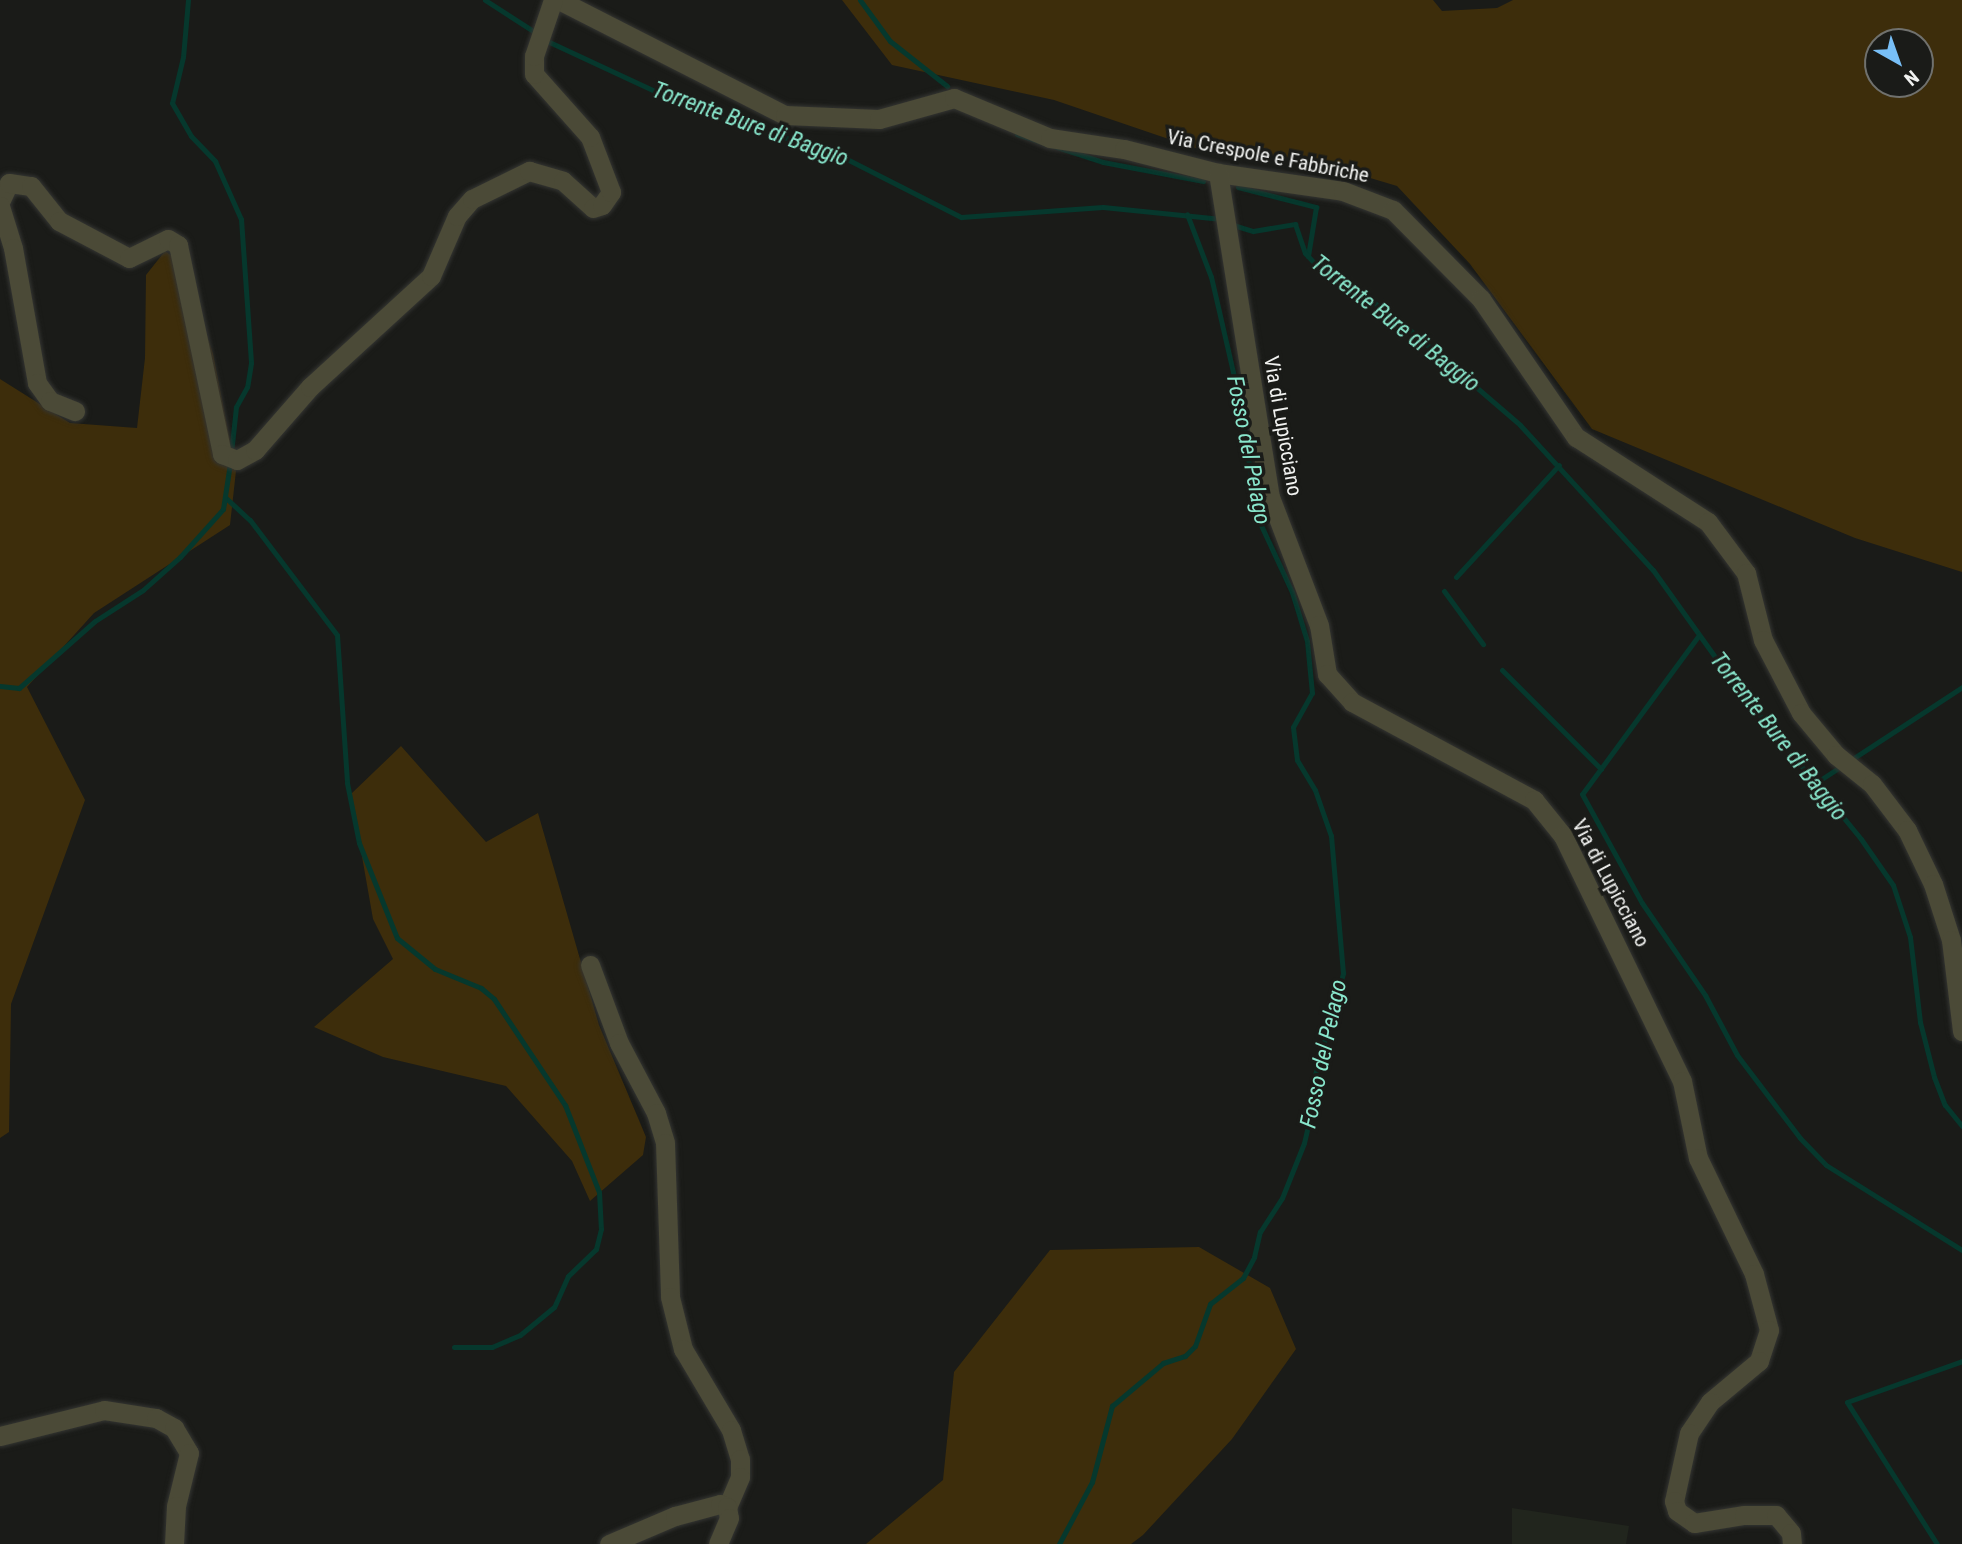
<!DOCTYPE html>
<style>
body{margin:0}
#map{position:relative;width:1962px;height:1544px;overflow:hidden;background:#1a1b18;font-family:"Roboto Condensed",sans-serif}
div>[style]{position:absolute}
.built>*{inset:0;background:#21251d}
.green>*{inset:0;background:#3d2d0b}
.stream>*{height:5px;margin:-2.5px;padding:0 2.5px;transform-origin:2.5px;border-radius:2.5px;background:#06382d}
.roads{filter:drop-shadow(0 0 2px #343532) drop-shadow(0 0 2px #343532)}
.street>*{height:19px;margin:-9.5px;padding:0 9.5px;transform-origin:9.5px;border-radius:9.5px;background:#4b4a37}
span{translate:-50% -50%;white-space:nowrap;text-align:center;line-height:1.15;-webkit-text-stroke:7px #1a1b18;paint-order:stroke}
.street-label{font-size:21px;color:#f1f2f0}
.water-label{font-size:23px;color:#89e7cd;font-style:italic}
.north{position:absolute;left:1864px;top:28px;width:70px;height:70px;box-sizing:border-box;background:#1a1b18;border:2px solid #70716e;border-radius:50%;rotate:140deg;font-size:19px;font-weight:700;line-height:28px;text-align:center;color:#f1f2f0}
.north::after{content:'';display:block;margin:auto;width:24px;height:32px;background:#78bff7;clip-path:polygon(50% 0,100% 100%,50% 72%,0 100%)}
</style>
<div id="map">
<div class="built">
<i style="clip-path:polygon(1512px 1508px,1629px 1526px,1626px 1544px,1512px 1544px)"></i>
</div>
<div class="green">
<i style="clip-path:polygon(evenodd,842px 0,1433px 0,1442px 11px,1497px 8px,1513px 0,1962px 0,1962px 572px,1855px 538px,1592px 429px,1470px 264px,1397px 186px,1310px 160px,1195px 148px,1054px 100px,892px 65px,842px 0,1878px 42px,1920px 42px,1920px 84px,1878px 84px,1878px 42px)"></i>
<i style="clip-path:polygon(165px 251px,185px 265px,213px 354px,236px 471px,230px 525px,94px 613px,27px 687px,85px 800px,11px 1004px,9px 1132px,0 1138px,0 379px,70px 423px,137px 428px,145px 358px,146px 275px)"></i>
<i style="clip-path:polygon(401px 746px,486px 842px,538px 813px,599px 1025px,646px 1137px,643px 1155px,590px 1201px,572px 1161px,506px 1086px,383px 1057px,314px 1027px,393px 959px,373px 919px,351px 794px)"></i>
<i style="clip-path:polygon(1199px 1247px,1270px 1288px,1296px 1349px,1232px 1439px,1143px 1535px,1131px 1544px,866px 1544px,943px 1480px,954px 1372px,1050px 1250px)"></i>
</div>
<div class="stream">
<i style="left:188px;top:0;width:57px;rotate:95deg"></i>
<i style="left:183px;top:57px;width:47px;rotate:103.4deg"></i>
<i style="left:172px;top:103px;width:38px;rotate:60deg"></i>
<i style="left:191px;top:136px;width:35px;rotate:46deg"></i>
<i style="left:215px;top:161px;width:64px;rotate:65.9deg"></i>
<i style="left:241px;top:219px;width:144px;rotate:86deg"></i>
<i style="left:251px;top:363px;width:24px;rotate:99deg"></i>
<i style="left:247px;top:387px;width:23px;rotate:119deg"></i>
<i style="left:236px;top:407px;width:46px;rotate:96.2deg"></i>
<i style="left:485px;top:0;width:63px;rotate:32.7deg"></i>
<i style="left:860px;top:0;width:51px;rotate:53.8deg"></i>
<i style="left:890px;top:41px;width:73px;rotate:38.3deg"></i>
<i style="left:545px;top:40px;width:169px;rotate:24.9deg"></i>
<i style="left:698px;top:111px;width:141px;rotate:16.9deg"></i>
<i style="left:833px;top:152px;width:144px;rotate:26.9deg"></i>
<i style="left:961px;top:217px;width:142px;rotate:-4deg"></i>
<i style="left:1103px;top:207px;width:119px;rotate:5.8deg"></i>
<i style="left:1017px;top:134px;width:90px;rotate:18deg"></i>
<i style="left:1103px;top:162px;width:102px;rotate:10.8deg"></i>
<i style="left:1238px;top:187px;width:81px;rotate:14.4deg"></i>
<i style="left:1316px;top:207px;width:50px;rotate:99.3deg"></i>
<i style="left:1233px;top:225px;width:21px;rotate:17deg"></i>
<i style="left:1253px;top:231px;width:43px;rotate:-9.5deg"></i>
<i style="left:1295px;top:224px;width:31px;rotate:71deg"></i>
<i style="left:1305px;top:253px;width:19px;rotate:47deg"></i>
<i style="left:1318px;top:267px;width:85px;rotate:32.6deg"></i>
<i style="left:1390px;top:313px;width:172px;rotate:40.7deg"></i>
<i style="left:1520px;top:425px;width:197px;rotate:47.5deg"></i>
<i style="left:1653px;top:570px;width:141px;rotate:54.5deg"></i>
<i style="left:1735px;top:685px;width:199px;rotate:50.7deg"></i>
<i style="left:1861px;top:839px;width:56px;rotate:55.2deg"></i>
<i style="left:1893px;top:885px;width:55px;rotate:71.9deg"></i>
<i style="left:1910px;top:937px;width:86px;rotate:83.3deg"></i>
<i style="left:1920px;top:1022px;width:57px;rotate:75.7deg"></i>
<i style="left:1934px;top:1077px;width:30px;rotate:69deg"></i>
<i style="left:1945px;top:1105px;width:27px;rotate:51deg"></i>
<i style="left:226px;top:498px;width:33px;rotate:43deg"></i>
<i style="left:250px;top:520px;width:144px;rotate:52.9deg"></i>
<i style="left:337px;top:635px;width:148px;rotate:86.1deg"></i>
<i style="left:347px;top:783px;width:61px;rotate:78.7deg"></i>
<i style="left:359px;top:843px;width:102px;rotate:68.2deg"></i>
<i style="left:397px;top:938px;width:49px;rotate:39.2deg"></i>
<i style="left:435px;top:969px;width:50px;rotate:22.4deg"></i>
<i style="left:481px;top:988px;width:17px;rotate:40deg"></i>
<i style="left:494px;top:999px;width:128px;rotate:56.2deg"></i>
<i style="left:565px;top:1105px;width:93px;rotate:68.7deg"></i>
<i style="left:599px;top:1192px;width:37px;rotate:87deg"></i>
<i style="left:601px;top:1229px;width:21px;rotate:104deg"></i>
<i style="left:596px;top:1249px;width:39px;rotate:136deg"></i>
<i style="left:568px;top:1276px;width:34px;rotate:114deg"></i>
<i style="left:554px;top:1307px;width:44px;rotate:140.5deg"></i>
<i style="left:520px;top:1335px;width:30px;rotate:157deg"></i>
<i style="left:492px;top:1347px;width:38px;rotate:180deg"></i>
<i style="left:1456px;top:577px;width:152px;rotate:-47.4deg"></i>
<i style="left:1444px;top:591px;width:66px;rotate:53.7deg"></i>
<i style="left:1699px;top:635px;width:197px;rotate:126.3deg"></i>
<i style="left:1582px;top:794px;width:124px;rotate:61.2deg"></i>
<i style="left:1642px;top:903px;width:112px;rotate:55.6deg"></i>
<i style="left:1705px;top:995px;width:68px;rotate:61.9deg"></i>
<i style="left:1737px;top:1055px;width:104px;rotate:52.8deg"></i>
<i style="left:1800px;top:1138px;width:37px;rotate:46deg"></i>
<i style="left:1826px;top:1165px;width:160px;rotate:32deg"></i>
<i style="left:1502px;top:670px;width:140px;rotate:45deg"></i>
<i style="left:0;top:686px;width:19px;rotate:6deg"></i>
<i style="left:19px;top:688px;width:101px;rotate:-41.4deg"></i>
<i style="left:95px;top:621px;width:57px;rotate:-32.9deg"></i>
<i style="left:143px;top:590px;width:50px;rotate:-41.7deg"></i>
<i style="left:180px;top:557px;width:64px;rotate:-48.1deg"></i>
<i style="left:223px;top:509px;width:47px;rotate:-81.3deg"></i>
<i style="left:1814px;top:784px;width:177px;rotate:-33.2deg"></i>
<i style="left:1059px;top:1544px;width:70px;rotate:-62deg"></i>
<i style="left:1092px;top:1482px;width:79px;rotate:-75.3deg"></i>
<i style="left:1112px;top:1406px;width:67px;rotate:-40.1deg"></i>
<i style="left:1163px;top:1363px;width:23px;rotate:-18deg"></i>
<i style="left:1185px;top:1356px;width:14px;rotate:-45deg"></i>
<i style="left:1195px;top:1346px;width:45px;rotate:-70.3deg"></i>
<i style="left:1210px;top:1304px;width:42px;rotate:-38.2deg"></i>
<i style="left:1243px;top:1278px;width:24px;rotate:-62deg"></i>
<i style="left:1254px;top:1257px;width:26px;rotate:-77deg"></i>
<i style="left:1260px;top:1232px;width:40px;rotate:-57.1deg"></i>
<i style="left:1282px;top:1198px;width:59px;rotate:-68.2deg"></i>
<i style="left:1304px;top:1143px;width:53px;rotate:-77deg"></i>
<i style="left:1316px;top:1091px;width:16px;rotate:-94deg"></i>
<i style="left:1315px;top:1075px;width:106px;rotate:-74.6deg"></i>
<i style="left:1343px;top:973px;width:138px;rotate:-95deg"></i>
<i style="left:1331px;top:836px;width:49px;rotate:-109.2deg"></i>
<i style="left:1315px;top:790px;width:35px;rotate:-121deg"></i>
<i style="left:1297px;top:760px;width:33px;rotate:-97deg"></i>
<i style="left:1293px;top:727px;width:39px;rotate:-61deg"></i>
<i style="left:1312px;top:693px;width:52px;rotate:-95.5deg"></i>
<i style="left:1307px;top:641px;width:51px;rotate:-107deg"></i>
<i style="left:1292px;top:592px;width:78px;rotate:-114.9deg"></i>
<i style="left:1259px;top:521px;width:151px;rotate:-99.9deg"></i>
<i style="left:1233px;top:372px;width:98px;rotate:-103deg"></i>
<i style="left:1211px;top:277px;width:67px;rotate:-110.9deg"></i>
<i style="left:1937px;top:1544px;width:168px;rotate:-122.4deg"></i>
<i style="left:1847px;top:1402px;width:122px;rotate:-19.6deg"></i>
</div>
<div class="roads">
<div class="street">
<i style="left:559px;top:0;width:254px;rotate:27deg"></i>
<i style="left:785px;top:115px;width:94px;rotate:2.4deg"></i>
<i style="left:879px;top:119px;width:78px;rotate:-15.6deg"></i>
<i style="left:954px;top:98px;width:104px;rotate:22.6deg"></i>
<i style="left:1050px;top:138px;width:75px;rotate:8.5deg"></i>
<i style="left:1124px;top:149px;width:97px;rotate:14.3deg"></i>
<i style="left:1218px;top:173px;width:126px;rotate:8.2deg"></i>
<i style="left:1343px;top:191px;width:53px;rotate:20.8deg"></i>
<i style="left:1393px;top:210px;width:125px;rotate:45.3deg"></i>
<i style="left:1481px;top:299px;width:168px;rotate:55.5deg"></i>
<i style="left:1576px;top:437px;width:157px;rotate:32.8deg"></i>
<i style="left:1708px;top:522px;width:64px;rotate:53.3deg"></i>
<i style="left:1746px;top:573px;width:69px;rotate:75.8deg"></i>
<i style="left:1763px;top:640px;width:82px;rotate:62.5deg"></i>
<i style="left:1801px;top:713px;width:55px;rotate:50.2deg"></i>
<i style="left:1836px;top:755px;width:46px;rotate:38.9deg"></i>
<i style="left:1872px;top:784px;width:58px;rotate:52.7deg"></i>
<i style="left:1907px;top:830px;width:60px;rotate:64.3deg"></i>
<i style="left:1933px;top:884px;width:59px;rotate:72.2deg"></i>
<i style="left:1951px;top:940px;width:92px;rotate:83.1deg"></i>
<i style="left:1218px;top:173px;width:328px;rotate:80.9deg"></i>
<i style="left:1270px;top:497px;width:137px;rotate:69.1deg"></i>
<i style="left:1319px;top:625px;width:50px;rotate:80.7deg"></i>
<i style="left:1327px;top:674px;width:38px;rotate:48deg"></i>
<i style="left:1352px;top:702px;width:207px;rotate:28.3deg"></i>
<i style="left:1534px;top:800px;width:46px;rotate:51.1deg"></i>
<i style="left:1563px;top:836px;width:272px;rotate:64.1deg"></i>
<i style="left:1682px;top:1081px;width:79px;rotate:78.3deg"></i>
<i style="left:1698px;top:1158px;width:129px;rotate:64.2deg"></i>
<i style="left:1754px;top:1274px;width:58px;rotate:75deg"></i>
<i style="left:1769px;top:1330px;width:33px;rotate:108deg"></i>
<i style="left:1759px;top:1361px;width:64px;rotate:140.1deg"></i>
<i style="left:1710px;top:1402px;width:37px;rotate:124deg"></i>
<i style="left:1689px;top:1433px;width:70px;rotate:102.4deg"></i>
<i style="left:1674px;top:1501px;width:10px;rotate:73deg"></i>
<i style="left:1677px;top:1511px;width:21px;rotate:35deg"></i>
<i style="left:1694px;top:1523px;width:51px;rotate:-9.1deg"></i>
<i style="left:1744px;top:1515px;width:32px"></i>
<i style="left:1776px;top:1515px;width:23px;rotate:50deg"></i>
<i style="left:1791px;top:1533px;width:11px;rotate:85deg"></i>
<i style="left:0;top:202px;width:21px;rotate:-65deg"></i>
<i style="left:9px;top:183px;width:22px;rotate:8deg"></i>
<i style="left:31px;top:186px;width:45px;rotate:51.3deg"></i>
<i style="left:59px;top:221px;width:79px;rotate:27.9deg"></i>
<i style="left:129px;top:258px;width:43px;rotate:-26deg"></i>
<i style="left:168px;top:239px;width:12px;rotate:31deg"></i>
<i style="left:178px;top:245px;width:214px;rotate:78.1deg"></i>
<i style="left:222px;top:454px;width:16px;rotate:22deg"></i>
<i style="left:237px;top:460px;width:21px;rotate:-29deg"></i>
<i style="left:255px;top:450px;width:84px;rotate:-48.9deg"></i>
<i style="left:310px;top:387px;width:164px;rotate:-42.5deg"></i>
<i style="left:431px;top:276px;width:65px;rotate:-66.6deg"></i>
<i style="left:457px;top:216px;width:23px;rotate:-49deg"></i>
<i style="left:472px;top:199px;width:64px;rotate:-26.2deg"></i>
<i style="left:529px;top:171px;width:35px;rotate:16deg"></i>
<i style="left:563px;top:181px;width:40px;rotate:42deg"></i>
<i style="left:593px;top:208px;width:9px;rotate:-18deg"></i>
<i style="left:602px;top:205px;width:16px;rotate:-55deg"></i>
<i style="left:611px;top:192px;width:59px;rotate:-110.9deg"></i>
<i style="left:590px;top:137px;width:84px;rotate:-131.6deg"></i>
<i style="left:534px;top:74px;width:18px;rotate:-90deg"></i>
<i style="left:534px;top:56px;width:59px;rotate:-71.3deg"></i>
<i style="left:0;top:206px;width:44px;rotate:72.8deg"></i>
<i style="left:13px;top:248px;width:137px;rotate:79.9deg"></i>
<i style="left:37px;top:383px;width:22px;rotate:54deg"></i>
<i style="left:50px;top:401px;width:27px;rotate:22deg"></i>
<i style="left:590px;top:965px;width:83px;rotate:69.6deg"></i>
<i style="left:619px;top:1043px;width:79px;rotate:62.1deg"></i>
<i style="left:656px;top:1113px;width:31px;rotate:73deg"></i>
<i style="left:665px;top:1143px;width:154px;rotate:88.1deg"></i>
<i style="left:670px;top:1297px;width:54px;rotate:76deg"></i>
<i style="left:683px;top:1349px;width:94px;rotate:59.3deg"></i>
<i style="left:731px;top:1430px;width:30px;rotate:73deg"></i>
<i style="left:740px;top:1459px;width:18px;rotate:90deg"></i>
<i style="left:740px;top:1477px;width:33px;rotate:113deg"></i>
<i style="left:0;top:1436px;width:107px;rotate:-14deg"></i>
<i style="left:104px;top:1410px;width:53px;rotate:8.7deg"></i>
<i style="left:156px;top:1418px;width:21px;rotate:29deg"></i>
<i style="left:174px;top:1428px;width:29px;rotate:59deg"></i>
<i style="left:189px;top:1453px;width:55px;rotate:103.8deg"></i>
<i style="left:176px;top:1506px;width:38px;rotate:93deg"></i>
<i style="left:609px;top:1544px;width:72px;rotate:-23deg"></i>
<i style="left:675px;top:1516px;width:47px;rotate:-14.9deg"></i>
<i style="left:720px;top:1504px;width:8px;rotate:23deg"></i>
<i style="left:727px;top:1507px;width:11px;rotate:80deg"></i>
<i style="left:729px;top:1518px;width:28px;rotate:113deg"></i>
</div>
</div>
<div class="street-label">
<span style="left:1268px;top:156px;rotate:11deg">Via Crespole e Fabbriche</span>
<span style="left:1283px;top:426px;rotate:80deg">Via di Lupicciano</span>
<span style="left:1611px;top:883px;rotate:62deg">Via di Lupicciano</span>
</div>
<div class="water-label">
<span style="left:750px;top:125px;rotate:20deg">Torrente Bure di Baggio</span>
<span style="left:1395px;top:324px;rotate:38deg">Torrente Bure di Baggio</span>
<span style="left:1248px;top:450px;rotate:79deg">Fosso del Pelago</span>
<span style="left:1778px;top:737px;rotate:52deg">Torrente Bure di Baggio</span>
<span style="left:1324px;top:1054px;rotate:-78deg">Fosso del Pelago</span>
</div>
<div class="north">N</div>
</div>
